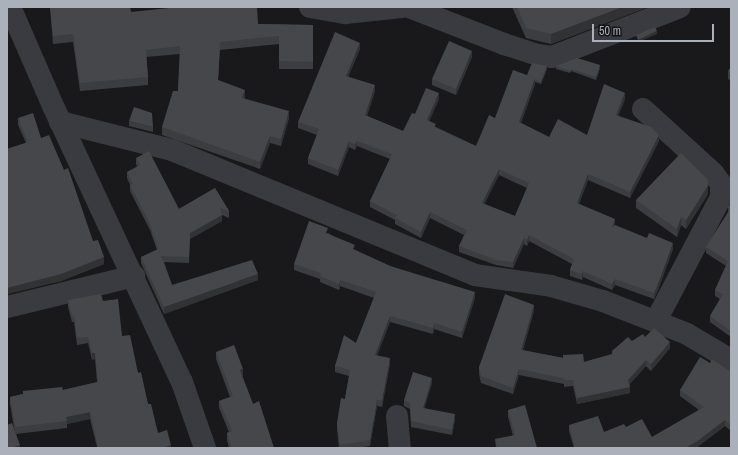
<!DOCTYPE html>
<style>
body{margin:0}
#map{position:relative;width:738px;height:455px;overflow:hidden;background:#19191b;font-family:"Archivo Narrow",sans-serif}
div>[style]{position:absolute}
.minor>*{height:22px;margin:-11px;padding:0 11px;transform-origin:11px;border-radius:11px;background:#3a3b40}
.wall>*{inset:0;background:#3b3d40}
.shaded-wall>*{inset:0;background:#303234}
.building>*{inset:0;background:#45474b}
span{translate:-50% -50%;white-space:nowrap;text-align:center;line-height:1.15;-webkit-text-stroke:4px #141416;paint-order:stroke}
.frame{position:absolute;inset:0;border:8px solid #abb1ba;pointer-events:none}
.scale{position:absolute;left:592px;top:24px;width:122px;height:18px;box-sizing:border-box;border:2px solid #abb1ba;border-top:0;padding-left:5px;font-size:12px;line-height:14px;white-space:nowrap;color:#abb1ba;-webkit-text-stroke:3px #141416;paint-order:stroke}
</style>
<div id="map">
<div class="minor">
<i style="left:10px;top:7px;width:110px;rotate:66.5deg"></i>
<i style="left:54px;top:108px;width:302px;rotate:65deg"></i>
<i style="left:182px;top:382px;width:70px;rotate:70.8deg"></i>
<i style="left:310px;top:7px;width:36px;rotate:10deg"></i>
<i style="left:345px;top:13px;width:57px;rotate:-6deg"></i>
<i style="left:409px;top:7px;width:102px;rotate:21.3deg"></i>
<i style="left:504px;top:44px;width:36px;rotate:18deg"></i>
<i style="left:538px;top:55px;width:14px;rotate:8deg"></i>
<i style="left:552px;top:57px;width:137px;rotate:-21.3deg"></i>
<i style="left:643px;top:109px;width:95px;rotate:42.4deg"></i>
<i style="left:713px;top:173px;width:14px;rotate:54deg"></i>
<i style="left:721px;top:184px;width:13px;rotate:90deg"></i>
<i style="left:721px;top:197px;width:140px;rotate:117.7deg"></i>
<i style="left:60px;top:122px;width:115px;rotate:14deg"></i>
<i style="left:172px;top:150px;width:328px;rotate:22.4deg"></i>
<i style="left:475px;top:275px;width:77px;rotate:8.2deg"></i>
<i style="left:551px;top:286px;width:54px;rotate:16.1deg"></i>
<i style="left:603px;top:301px;width:90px;rotate:21.4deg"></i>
<i style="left:687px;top:334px;width:51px;rotate:30.6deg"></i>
<i style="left:7px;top:307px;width:131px;rotate:-13.7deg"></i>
<i style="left:397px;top:416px;width:32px;rotate:85deg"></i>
</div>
<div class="wall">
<i style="clip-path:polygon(50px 7px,130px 7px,131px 12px,258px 24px,313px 25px,313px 69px,279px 69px,279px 44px,220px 50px,218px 80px,245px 98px,245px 99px,289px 118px,281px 146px,270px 143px,260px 169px,162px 135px,162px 127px,178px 91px,180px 54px,146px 57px,148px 77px,148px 85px,80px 91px,73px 42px,53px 44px)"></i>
<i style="clip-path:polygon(512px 7px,648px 7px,551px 44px,526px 38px)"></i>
<i style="clip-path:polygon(evenodd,360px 49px,348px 77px,375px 91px,367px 116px,403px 131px,415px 114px,439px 99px,429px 121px,436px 127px,476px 146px,495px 118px,527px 75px,547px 69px,541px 84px,535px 82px,535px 84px,521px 123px,549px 137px,587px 135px,625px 99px,618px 116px,659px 141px,630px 198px,588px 180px,579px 204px,615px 226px,673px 249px,658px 290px,654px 299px,615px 285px,612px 290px,583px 277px,582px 280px,570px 276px,570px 270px,572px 264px,529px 241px,527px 246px,524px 244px,513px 268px,496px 265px,459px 252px,459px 246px,464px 235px,430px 218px,421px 238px,395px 224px,395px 220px,370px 207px,370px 201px,390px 159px,357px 146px,355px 150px,349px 147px,338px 176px,308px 164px,308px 158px,317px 135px,298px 128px,298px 122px,360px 49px,499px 175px,527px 188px,515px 216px,484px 204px,499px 175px)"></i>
<i style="clip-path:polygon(472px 57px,456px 95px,432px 85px,432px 79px)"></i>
<i style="clip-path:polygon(556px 66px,600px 68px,596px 80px,571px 71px,570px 73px,556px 69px)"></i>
<i style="clip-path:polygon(731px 67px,731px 81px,728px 79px,728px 71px)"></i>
<i style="clip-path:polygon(18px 118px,41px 138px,104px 264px,61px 281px,7px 294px,7px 149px,26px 143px,18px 125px)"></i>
<i style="clip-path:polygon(129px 121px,153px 127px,153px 132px,129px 126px)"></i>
<i style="clip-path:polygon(136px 158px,179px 209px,215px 188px,229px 211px,229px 218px,222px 215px,222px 221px,190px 239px,189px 263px,164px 262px,172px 285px,258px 280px,164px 314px,141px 263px,141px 257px,157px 250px,150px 230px,130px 191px,130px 185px,127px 178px,127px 172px,137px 167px,136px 164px)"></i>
<i style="clip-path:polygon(708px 194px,686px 229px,681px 225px,677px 237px,636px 208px,636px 200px)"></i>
<i style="clip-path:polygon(731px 203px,731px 337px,710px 322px,710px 316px,720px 299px,715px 296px,715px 290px,726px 266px,706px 253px,706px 247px,728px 213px,728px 207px)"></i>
<i style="clip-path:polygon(328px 233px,355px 250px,390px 266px,475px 298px,462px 338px,434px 329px,433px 334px,390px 322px,377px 355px,390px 364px,382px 407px,377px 406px,370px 446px,356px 448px,339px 448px,337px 430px,337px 423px,345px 399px,349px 376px,335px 372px,335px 366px,356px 343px,374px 298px,340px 286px,339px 290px,320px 282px,320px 279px,294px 270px,294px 264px)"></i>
<i style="clip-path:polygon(68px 300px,103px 301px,122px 336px,138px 373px,148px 404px,158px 433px,171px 448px,97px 447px,90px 419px,67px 424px,67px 428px,16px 434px,20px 448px,14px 428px,10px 404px,10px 397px,23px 394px,23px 391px,63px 390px,97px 382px,95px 359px,92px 360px,88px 343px,77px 345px,74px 322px,72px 322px,68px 307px)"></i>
<i style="clip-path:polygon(534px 311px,523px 350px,584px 362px,612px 354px,612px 351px,632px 341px,645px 337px,670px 348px,651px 371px,646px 366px,629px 385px,630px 393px,577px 404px,573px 386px,564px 387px,564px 384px,519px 375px,513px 394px,481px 383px,479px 374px,479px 367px)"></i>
<i style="clip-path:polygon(216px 352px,243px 376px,242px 376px,253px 404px,274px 448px,229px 448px,227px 440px,227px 433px,229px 432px,219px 408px,219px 401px,230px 397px,216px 359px)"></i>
<i style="clip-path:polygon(710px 363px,731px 372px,731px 431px,725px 426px,696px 448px,574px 448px,569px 431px,569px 425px,604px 432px,626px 427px,652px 437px,699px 410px,680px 396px,680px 390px)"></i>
<i style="clip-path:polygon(432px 383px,424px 408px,455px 419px,452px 435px,411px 427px,410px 409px,404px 406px,404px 400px)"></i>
<i style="clip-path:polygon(508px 410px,537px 448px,496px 448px,495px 439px,513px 436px,508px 417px)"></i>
</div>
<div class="shaded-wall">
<i style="clip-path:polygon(622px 7px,648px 7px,551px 44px,551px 34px)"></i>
<i style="clip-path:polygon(657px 31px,657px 34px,638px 42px,638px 40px)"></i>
<i style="clip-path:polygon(360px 43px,360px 49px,346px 82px,346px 76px)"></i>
<i style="clip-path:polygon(472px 51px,472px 57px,456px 95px,456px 89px)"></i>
<i style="clip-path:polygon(600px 65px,600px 68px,596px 80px,596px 77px)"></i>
<i style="clip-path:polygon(547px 66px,547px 69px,541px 84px,541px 82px)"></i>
<i style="clip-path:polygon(535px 78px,535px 84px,519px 128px,519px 122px)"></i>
<i style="clip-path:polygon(375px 85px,375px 91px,365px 121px,365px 115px)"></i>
<i style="clip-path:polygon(245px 90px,245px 98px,242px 106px,242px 98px)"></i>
<i style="clip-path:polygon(439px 93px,439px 99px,427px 126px,427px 120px)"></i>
<i style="clip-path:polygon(625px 93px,625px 99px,616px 121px,616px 115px)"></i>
<i style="clip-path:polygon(289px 111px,289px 118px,281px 146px,281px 139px)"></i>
<i style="clip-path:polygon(659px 135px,659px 141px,630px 198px,630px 192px)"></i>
<i style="clip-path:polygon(270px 136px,270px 143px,260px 169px,260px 162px)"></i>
<i style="clip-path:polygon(349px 141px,349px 147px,338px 176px,338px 170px)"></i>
<i style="clip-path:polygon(357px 141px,357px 146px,355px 150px,355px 144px)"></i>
<i style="clip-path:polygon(499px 169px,499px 175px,482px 209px,482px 203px)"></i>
<i style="clip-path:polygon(588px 174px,588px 180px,577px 209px,577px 203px)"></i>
<i style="clip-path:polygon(708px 186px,708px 194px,686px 229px,686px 220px)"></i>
<i style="clip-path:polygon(430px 212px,430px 218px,421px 238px,421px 232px)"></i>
<i style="clip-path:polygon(222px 215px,222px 221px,190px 239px,189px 263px,190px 233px)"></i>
<i style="clip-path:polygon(681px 217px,681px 225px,677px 237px,677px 229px)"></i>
<i style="clip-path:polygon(615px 219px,615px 225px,612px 234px,612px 228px)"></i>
<i style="clip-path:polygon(529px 235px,529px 241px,527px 246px,527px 240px)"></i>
<i style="clip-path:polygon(524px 238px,524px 244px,513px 268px,513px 262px)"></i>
<i style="clip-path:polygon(673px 243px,673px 249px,658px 290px,654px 299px,654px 293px)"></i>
<i style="clip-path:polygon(104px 257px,104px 264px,61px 281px,7px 294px,7px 288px)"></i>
<i style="clip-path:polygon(583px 271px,583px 277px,582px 280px,582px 274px)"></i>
<i style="clip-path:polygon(258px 274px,258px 280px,164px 314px,164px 307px)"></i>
<i style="clip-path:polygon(615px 279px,615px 285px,612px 290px,612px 284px)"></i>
<i style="clip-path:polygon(340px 280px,340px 286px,339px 290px,339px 284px)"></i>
<i style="clip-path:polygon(475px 292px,475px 298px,462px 338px,462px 332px)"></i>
<i style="clip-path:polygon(534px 305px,534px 311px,521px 356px,521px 350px)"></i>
<i style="clip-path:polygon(390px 316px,390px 322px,375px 361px,375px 355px)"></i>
<i style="clip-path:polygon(434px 323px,434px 329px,433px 334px,433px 328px)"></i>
<i style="clip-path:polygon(670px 342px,670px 348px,651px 371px,651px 364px)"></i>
<i style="clip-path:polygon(92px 353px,95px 353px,95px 359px,92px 360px)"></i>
<i style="clip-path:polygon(390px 358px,390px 364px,382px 407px,382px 400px)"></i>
<i style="clip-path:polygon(646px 360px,646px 366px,628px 386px,628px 380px)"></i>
<i style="clip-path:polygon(243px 369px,243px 376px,240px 378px,240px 370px)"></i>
<i style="clip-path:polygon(519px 369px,519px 375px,513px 394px,513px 388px)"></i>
<i style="clip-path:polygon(432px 378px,432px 383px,423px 413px,423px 408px)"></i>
<i style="clip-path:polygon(630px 387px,630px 393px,577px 404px,577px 398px)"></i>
<i style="clip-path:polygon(377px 400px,377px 406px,370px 446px,370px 440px)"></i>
<i style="clip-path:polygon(90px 412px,90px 419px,67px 424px,66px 417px)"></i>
<i style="clip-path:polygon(455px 414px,455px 419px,452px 435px,452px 430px)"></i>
<i style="clip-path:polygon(725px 420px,725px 426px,696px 448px,685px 448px)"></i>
<i style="clip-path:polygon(20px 445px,20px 448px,12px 448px)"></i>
<i style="clip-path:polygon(171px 445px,171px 448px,162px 448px)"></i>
</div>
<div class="building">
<i style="clip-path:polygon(50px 7px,130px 7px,131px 12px,169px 8px,169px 7px,257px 7px,258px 24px,313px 25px,313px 62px,279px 61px,279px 36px,220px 42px,218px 80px,245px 90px,242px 98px,289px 111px,281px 139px,270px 136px,260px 162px,162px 127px,173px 91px,178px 91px,180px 46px,146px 50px,148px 77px,80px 83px,73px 34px,53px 36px)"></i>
<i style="clip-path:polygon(517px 7px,622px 7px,551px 34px,526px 28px)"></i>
<i style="clip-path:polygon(655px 27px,657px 31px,638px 40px,636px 35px)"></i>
<i style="clip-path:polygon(evenodd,335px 32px,360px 43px,346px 76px,375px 85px,365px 115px,403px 131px,412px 113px,415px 114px,426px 88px,439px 93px,427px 120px,436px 124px,434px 127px,476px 146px,489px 115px,495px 118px,513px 70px,535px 78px,519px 122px,549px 137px,558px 119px,587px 135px,604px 84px,625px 93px,616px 115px,651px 127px,659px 135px,630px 192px,588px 174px,577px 203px,615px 219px,612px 228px,615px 225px,647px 238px,649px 233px,673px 243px,658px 284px,654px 293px,615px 279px,612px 284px,583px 271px,582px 274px,570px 270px,574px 259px,529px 235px,527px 240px,524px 238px,513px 262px,496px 260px,459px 246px,467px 230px,430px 212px,421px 232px,395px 218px,397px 215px,370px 201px,392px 154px,357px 141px,355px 144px,349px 141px,338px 170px,308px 158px,319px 129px,298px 122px,335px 32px,499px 169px,529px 183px,515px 216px,482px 203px,499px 169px)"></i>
<i style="clip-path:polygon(449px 41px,472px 51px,456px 89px,432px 79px)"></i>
<i style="clip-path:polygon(577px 58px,600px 65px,596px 77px,571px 69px,570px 71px,556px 66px)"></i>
<i style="clip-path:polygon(532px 63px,547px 66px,541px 82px,534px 79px,535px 78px,527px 75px)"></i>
<i style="clip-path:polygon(731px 67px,731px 73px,728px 71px)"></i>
<i style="clip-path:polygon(134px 107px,152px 113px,153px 127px,129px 121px)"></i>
<i style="clip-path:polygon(33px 113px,41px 138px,49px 135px,64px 170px,68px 168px,93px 241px,98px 240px,104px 257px,61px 274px,7px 288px,7px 149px,28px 142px,18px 118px)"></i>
<i style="clip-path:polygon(149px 151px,179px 209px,215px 188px,229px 211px,220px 208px,222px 215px,190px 233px,189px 257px,161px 256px,172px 285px,252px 260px,258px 274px,164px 307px,141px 257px,158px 249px,150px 224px,130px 185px,133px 184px,127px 172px,140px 165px,136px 158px)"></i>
<i style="clip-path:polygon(681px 153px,708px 180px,708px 186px,686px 220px,681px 217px,677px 229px,636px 200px)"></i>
<i style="clip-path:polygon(731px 203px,731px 331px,710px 316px,723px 294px,715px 290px,728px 261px,706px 247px,730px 209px,728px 207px)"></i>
<i style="clip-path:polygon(309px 221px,328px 228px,326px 233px,355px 245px,353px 249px,390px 266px,475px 292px,462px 332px,434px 323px,433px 328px,390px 316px,375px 355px,390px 358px,382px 400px,377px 400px,370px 440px,340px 445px,337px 423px,341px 398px,345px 399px,350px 370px,335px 366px,344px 335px,356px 343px,376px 292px,340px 280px,339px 284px,320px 276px,321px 273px,294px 264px)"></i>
<i style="clip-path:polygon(101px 294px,103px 301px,118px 299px,122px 336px,130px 335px,138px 373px,141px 372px,148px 404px,151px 404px,158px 433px,167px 430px,171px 445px,162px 448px,94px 448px,98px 447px,90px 412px,66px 417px,67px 421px,15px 427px,10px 397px,23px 394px,23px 391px,62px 387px,63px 390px,98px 382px,95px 353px,92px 353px,88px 337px,77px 338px,74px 315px,72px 316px,68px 300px)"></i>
<i style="clip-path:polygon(505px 294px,534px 305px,521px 350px,563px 358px,563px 355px,583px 354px,584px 362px,613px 354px,612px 351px,628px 337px,632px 341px,643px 334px,645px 337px,654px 328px,670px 342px,651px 364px,646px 360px,628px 380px,630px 387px,577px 398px,573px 380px,564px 380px,564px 378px,519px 369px,513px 388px,481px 376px,479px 367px)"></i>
<i style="clip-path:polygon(234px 345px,243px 369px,240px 370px,253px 404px,259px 401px,274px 448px,232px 448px,227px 433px,232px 431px,219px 401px,233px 396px,216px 352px)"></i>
<i style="clip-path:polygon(700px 357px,710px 363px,712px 359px,731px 372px,731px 425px,725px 420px,696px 442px,685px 448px,575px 448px,569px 425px,598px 416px,604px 432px,624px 424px,626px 427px,642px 419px,652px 437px,704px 407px,680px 390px)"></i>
<i style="clip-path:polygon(413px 372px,432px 378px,423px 408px,455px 414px,452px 430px,411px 421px,410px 403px,404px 400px)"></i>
<i style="clip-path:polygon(525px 405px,537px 448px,497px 448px,495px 439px,515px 435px,508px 410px)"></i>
<i style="clip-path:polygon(12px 423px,20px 445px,12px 448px,7px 448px,7px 425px)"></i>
</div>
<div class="frame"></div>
<div class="scale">50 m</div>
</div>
